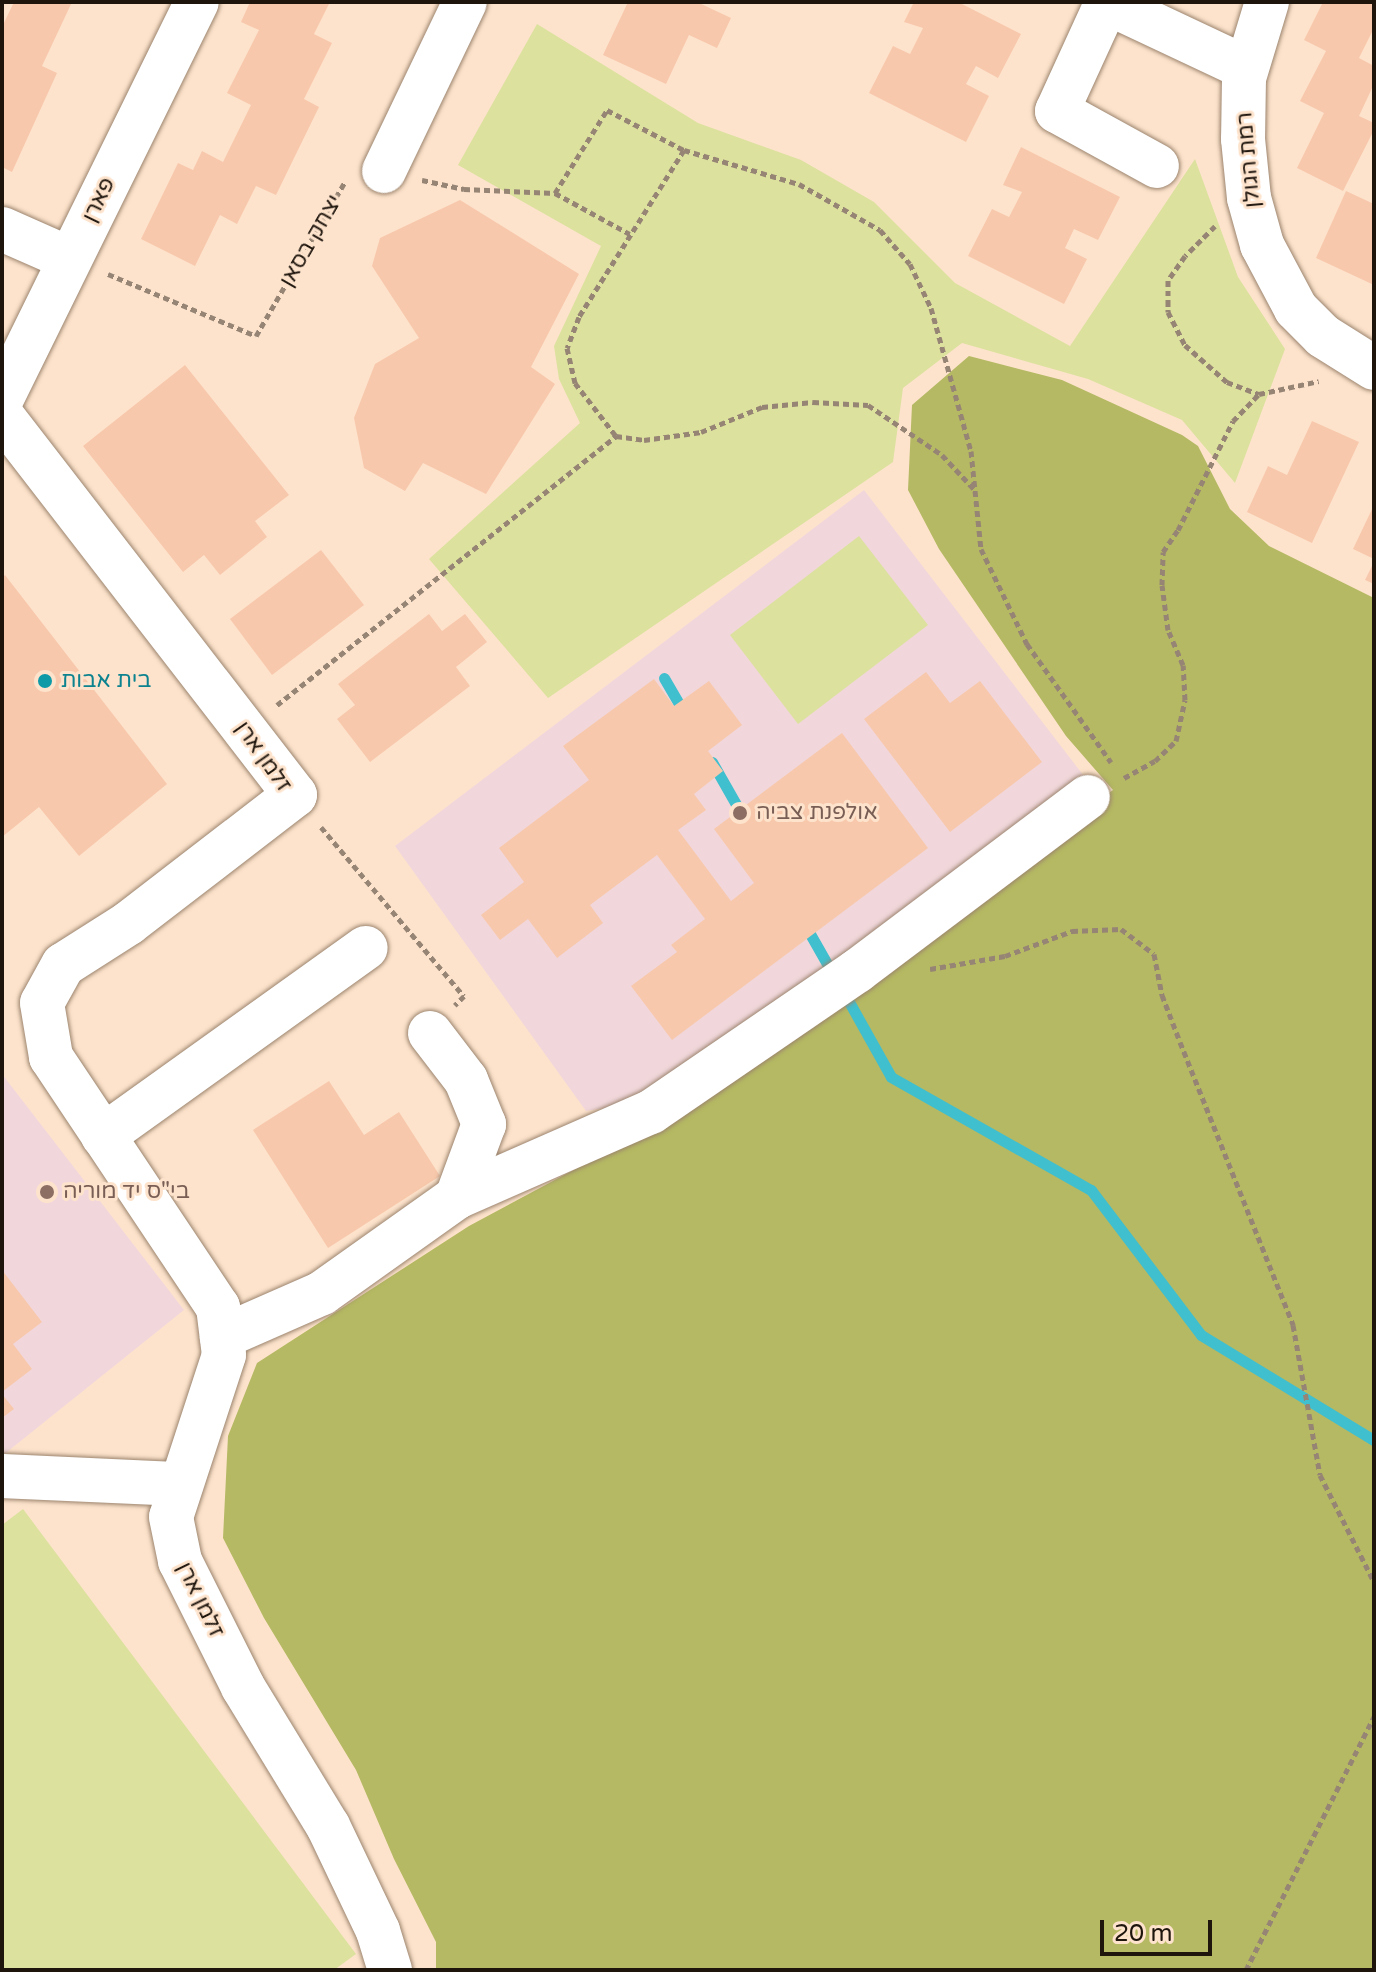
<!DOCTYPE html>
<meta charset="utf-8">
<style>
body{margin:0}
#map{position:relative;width:1376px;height:1972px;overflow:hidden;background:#fde3cc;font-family:"Varela Round","Noto Sans Hebrew",sans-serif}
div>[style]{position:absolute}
.education>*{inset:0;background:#f1d7db}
.green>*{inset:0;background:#dce19e}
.forest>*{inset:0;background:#b5b963}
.stream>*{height:11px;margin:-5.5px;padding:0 5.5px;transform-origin:5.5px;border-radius:5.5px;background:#40bfcf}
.building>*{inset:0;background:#f8c8ac}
.path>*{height:5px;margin-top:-2.5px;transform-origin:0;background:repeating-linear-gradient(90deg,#968474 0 6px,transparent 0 10px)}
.roads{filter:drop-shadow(0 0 2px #9b846e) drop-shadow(0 0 2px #9b846e)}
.minor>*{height:44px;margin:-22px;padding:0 22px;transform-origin:22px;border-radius:22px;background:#fff}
.dots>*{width:22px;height:22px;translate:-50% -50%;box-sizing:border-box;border:4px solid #fde3cc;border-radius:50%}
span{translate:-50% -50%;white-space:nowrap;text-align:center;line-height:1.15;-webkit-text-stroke:6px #fde3cc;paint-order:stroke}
.street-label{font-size:22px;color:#1e150d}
.culture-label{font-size:22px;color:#0d838f}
.left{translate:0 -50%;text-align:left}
.education-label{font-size:22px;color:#785e54}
.frame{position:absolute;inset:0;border:4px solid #1e150d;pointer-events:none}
.scale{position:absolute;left:1100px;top:1920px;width:112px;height:36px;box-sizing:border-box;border:4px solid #1e150d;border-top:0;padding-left:10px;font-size:24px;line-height:28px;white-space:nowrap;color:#1e150d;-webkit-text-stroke:6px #fde3cc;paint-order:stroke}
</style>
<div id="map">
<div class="education">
<i style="clip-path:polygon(864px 490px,1087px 780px,648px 1101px,586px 1111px,395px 846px)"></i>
<i style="clip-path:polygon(2px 1074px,184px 1310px,2px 1456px)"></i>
</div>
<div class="green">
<i style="clip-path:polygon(537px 24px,698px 123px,801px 160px,874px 202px,955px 283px,1070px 346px,1195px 159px,1238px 277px,1285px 349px,1235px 483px,1182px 420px,1088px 379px,962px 343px,903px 388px,893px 462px,548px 698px,429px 559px,580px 423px,559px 379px,554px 346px,601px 246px,458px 165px)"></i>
<i style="clip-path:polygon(859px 536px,928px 625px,798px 724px,730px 635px)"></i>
<i style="clip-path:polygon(23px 1509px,356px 1954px,334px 1970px,2px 1970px,2px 1525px)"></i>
</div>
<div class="forest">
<i style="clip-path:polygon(969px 356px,1062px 380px,1182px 435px,1198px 446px,1230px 509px,1269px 546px,1374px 598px,1374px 1970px,436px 1970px,436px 1942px,394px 1859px,356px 1770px,264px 1618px,223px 1538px,228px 1436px,257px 1363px,469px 1226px,652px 1128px,1113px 790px,1066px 736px,939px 549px,908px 490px,912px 405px)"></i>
</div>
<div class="stream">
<i style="left:664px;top:678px;width:44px;rotate:59.9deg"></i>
<i style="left:712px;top:762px;width:67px;rotate:60.4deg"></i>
<i style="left:805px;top:925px;width:59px;rotate:60.4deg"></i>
<i style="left:843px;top:991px;width:98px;rotate:60.8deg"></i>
<i style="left:891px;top:1077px;width:230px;rotate:29.5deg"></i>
<i style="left:1091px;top:1190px;width:182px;rotate:52.8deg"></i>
<i style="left:1201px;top:1335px;width:202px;rotate:31.3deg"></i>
</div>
<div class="building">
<i style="clip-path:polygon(14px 2px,72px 2px,42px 66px,57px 73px,12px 172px,2px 167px,2px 27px)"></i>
<i style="clip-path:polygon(250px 2px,330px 2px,314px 34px,332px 43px,304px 99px,319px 107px,276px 195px,256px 186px,237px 224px,220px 215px,195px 266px,141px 239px,178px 163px,193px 170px,202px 151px,223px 162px,251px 105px,227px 93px,259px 30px,241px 22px)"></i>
<i style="clip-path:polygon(628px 2px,697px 2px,731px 18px,717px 48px,689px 35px,666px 84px,603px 55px)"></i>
<i style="clip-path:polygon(914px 2px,958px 2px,1021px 34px,998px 78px,976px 66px,966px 84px,989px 96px,966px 142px,869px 93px,893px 46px,910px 54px,923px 28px,904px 22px)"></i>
<i style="clip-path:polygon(1323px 2px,1374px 2px,1374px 28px,1359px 58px,1374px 66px,1374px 84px,1359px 116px,1374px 123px,1374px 130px,1343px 191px,1297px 168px,1324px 113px,1300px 101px,1326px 51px,1304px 40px)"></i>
<i style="clip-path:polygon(1021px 147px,1120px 197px,1098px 240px,1074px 229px,1065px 248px,1087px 259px,1064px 304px,968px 256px,992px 209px,1009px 217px,1022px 192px,1003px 185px)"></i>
<i style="clip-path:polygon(1346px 191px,1374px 204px,1374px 285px,1316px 258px)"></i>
<i style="clip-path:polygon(460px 200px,579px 274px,531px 367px,555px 384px,486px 494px,423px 463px,405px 491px,364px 468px,354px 418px,375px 364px,419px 338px,372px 266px,380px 238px)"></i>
<i style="clip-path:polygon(185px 365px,289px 495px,255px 521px,267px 537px,220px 575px,204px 555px,183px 572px,83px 446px)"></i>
<i style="clip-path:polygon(1312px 421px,1359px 442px,1312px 543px,1247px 512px,1268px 466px,1287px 475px)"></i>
<i style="clip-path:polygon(1374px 505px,1374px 559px,1353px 549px)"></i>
<i style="clip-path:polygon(321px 550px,364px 605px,272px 675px,230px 619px)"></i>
<i style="clip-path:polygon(1374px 562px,1374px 584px,1365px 580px)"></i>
<i style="clip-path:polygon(5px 575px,167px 784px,79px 856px,39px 807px,2px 837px,2px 578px)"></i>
<i style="clip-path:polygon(429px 614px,442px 631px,465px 614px,487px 642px,456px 667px,470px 686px,370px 762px,337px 719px,355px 705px,338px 684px)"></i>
<i style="clip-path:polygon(926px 672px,950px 703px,980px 681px,1042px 762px,950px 832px,864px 719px)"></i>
<i style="clip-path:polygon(654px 679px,674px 706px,709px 681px,742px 725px,708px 751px,723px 771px,694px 794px,706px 810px,678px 830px,731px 901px,754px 883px,714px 829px,842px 733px,928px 848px,672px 1040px,631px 986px,677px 952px,671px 945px,705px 919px,657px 855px,590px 905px,603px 923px,557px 958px,528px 919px,500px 940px,481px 915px,524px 882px,499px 848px,589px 780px,563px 746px)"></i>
<i style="clip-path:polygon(329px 1081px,364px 1135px,399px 1112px,440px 1176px,328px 1248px,253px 1130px)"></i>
<i style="clip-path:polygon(2px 1270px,42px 1322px,13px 1344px,32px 1369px,2px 1392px)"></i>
<i style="clip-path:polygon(2px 1394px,14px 1409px,2px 1418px)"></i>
</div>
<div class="path">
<i style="left:684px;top:150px;width:197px;rotate:122.2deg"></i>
<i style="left:579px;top:317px;width:33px;rotate:111deg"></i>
<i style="left:567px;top:348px;width:36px;rotate:77deg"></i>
<i style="left:575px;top:383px;width:67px;rotate:52.3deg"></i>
<i style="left:616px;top:436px;width:28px;rotate:8deg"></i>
<i style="left:644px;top:440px;width:58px;rotate:-8deg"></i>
<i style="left:701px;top:432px;width:66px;rotate:-22.3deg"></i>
<i style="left:762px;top:407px;width:51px;rotate:-5.6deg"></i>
<i style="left:813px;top:402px;width:55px;rotate:3.1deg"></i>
<i style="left:868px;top:405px;width:89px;rotate:34deg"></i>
<i style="left:942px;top:455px;width:47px;rotate:46.7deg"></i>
<i style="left:422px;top:180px;width:43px;rotate:12.1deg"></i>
<i style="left:464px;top:189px;width:91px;rotate:2.5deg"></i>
<i style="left:555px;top:193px;width:98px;rotate:-57.9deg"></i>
<i style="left:607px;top:110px;width:87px;rotate:27.5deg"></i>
<i style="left:684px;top:150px;width:120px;rotate:16.5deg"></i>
<i style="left:799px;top:184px;width:93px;rotate:29.6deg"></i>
<i style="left:880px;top:230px;width:45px;rotate:48.6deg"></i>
<i style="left:910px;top:264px;width:49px;rotate:64.5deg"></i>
<i style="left:931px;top:308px;width:148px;rotate:74.4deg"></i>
<i style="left:971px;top:451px;width:99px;rotate:84.2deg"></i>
<i style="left:981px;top:549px;width:106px;rotate:64.2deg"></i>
<i style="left:1027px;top:644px;width:145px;rotate:54.6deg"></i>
<i style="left:555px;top:193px;width:85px;rotate:28.7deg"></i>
<i style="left:1215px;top:226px;width:42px;rotate:135deg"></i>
<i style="left:1185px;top:256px;width:29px;rotate:125deg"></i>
<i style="left:1168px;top:280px;width:32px;rotate:90deg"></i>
<i style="left:1168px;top:312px;width:37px;rotate:63deg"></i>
<i style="left:1185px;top:345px;width:56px;rotate:41.4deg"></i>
<i style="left:1227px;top:382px;width:34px;rotate:21deg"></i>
<i style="left:108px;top:274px;width:160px;rotate:22.7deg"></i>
<i style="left:256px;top:336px;width:178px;rotate:-60deg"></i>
<i style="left:277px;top:705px;width:433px;rotate:-38.4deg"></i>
<i style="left:1124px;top:778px;width:35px;rotate:-29deg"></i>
<i style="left:1155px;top:761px;width:29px;rotate:-44deg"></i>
<i style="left:1176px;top:741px;width:42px;rotate:-77.6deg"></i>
<i style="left:1185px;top:700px;width:35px;rotate:-93deg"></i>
<i style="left:1183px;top:665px;width:38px;rotate:-113deg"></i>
<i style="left:1168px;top:630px;width:45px;rotate:-97.6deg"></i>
<i style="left:1162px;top:585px;width:33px;rotate:-88deg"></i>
<i style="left:1163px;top:552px;width:27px;rotate:-56deg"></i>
<i style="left:1178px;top:530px;width:122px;rotate:-63.2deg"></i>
<i style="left:1233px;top:421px;width:37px;rotate:-46deg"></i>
<i style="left:1259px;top:394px;width:61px;rotate:-12.2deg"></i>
<i style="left:321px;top:827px;width:221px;rotate:49.8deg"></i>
<i style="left:464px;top:996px;width:13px;rotate:135deg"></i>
<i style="left:930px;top:969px;width:76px;rotate:-9.8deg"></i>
<i style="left:1005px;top:956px;width:72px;rotate:-20.5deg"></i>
<i style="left:1072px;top:931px;width:49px;rotate:-2.3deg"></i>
<i style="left:1121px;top:929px;width:41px;rotate:37.1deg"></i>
<i style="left:1154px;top:954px;width:42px;rotate:79deg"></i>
<i style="left:1162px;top:995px;width:50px;rotate:69deg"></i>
<i style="left:1180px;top:1042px;width:305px;rotate:68.2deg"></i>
<i style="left:1293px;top:1325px;width:152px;rotate:79.8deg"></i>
<i style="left:1320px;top:1475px;width:120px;rotate:63.2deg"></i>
<i style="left:1246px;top:1970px;width:284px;rotate:-63.2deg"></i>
</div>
<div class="roads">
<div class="minor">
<i style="left:1106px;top:2px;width:155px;rotate:25.2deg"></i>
<i style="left:1107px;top:2px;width:120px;rotate:114.6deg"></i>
<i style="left:1057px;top:111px;width:114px;rotate:28.8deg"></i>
<i style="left:1267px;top:2px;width:79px;rotate:106.8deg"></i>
<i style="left:1244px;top:78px;width:61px;rotate:90.9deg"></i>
<i style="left:1243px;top:139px;width:59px;rotate:84.2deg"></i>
<i style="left:1249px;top:198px;width:49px;rotate:74.5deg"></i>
<i style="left:1262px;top:245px;width:72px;rotate:62deg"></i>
<i style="left:1296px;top:309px;width:38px;rotate:45deg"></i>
<i style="left:1323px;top:336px;width:60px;rotate:32.1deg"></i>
<i style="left:384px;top:171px;width:187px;rotate:-64.4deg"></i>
<i style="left:2px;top:229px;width:74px;rotate:23.8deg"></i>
<i style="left:2px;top:398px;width:441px;rotate:-63.8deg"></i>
<i style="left:2px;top:416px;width:479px;rotate:52.3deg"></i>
<i style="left:295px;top:795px;width:210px;rotate:142.4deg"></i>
<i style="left:129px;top:923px;width:78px;rotate:147.5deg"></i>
<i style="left:63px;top:965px;width:43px;rotate:118.9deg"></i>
<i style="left:42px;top:1003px;width:55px;rotate:80.5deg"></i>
<i style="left:51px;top:1057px;width:301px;rotate:56.3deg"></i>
<i style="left:218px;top:1307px;width:48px;rotate:82.9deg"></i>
<i style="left:224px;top:1355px;width:170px;rotate:108.1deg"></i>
<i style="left:171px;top:1517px;width:45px;rotate:78.4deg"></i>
<i style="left:180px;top:1561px;width:141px;rotate:63.4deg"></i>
<i style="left:243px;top:1687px;width:163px;rotate:58.6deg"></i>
<i style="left:328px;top:1826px;width:116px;rotate:64.5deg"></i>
<i style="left:378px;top:1931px;width:41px;rotate:72.9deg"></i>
<i style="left:430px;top:1033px;width:59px;rotate:52.5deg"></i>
<i style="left:466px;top:1080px;width:48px;rotate:67.8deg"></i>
<i style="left:484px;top:1124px;width:78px;rotate:110.3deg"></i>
<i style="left:103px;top:1136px;width:323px;rotate:-35.6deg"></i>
<i style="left:222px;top:1337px;width:109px;rotate:-23.7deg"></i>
<i style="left:322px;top:1293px;width:166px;rotate:-35.4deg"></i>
<i style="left:457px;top:1197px;width:212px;rotate:-23.7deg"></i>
<i style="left:651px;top:1112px;width:250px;rotate:-34.4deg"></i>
<i style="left:857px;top:971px;width:289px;rotate:-37deg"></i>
<i style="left:2px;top:1476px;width:179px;rotate:2.6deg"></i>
</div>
</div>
<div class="dots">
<i style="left:45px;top:681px;background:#0f9aa8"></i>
<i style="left:740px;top:813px;background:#8d6e63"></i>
<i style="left:47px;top:1192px;background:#8d6e63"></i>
</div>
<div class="street-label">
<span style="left:1249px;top:160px;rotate:-95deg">רמת הגולן</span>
<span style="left:99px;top:200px;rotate:-64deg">פארן</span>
<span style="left:311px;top:241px;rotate:-60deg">יצחק בסאן</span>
<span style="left:263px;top:757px;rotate:55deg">זלמן ארן</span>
<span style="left:200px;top:1600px;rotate:64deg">זלמן ארן</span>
</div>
<div class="culture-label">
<span class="left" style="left:61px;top:681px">בית אבות</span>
</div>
<div class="education-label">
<span class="left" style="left:756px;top:813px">אולפנת צביה</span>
<span class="left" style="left:63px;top:1192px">בי"ס יד מוריה</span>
</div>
<div class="frame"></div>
<div class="scale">20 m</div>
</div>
